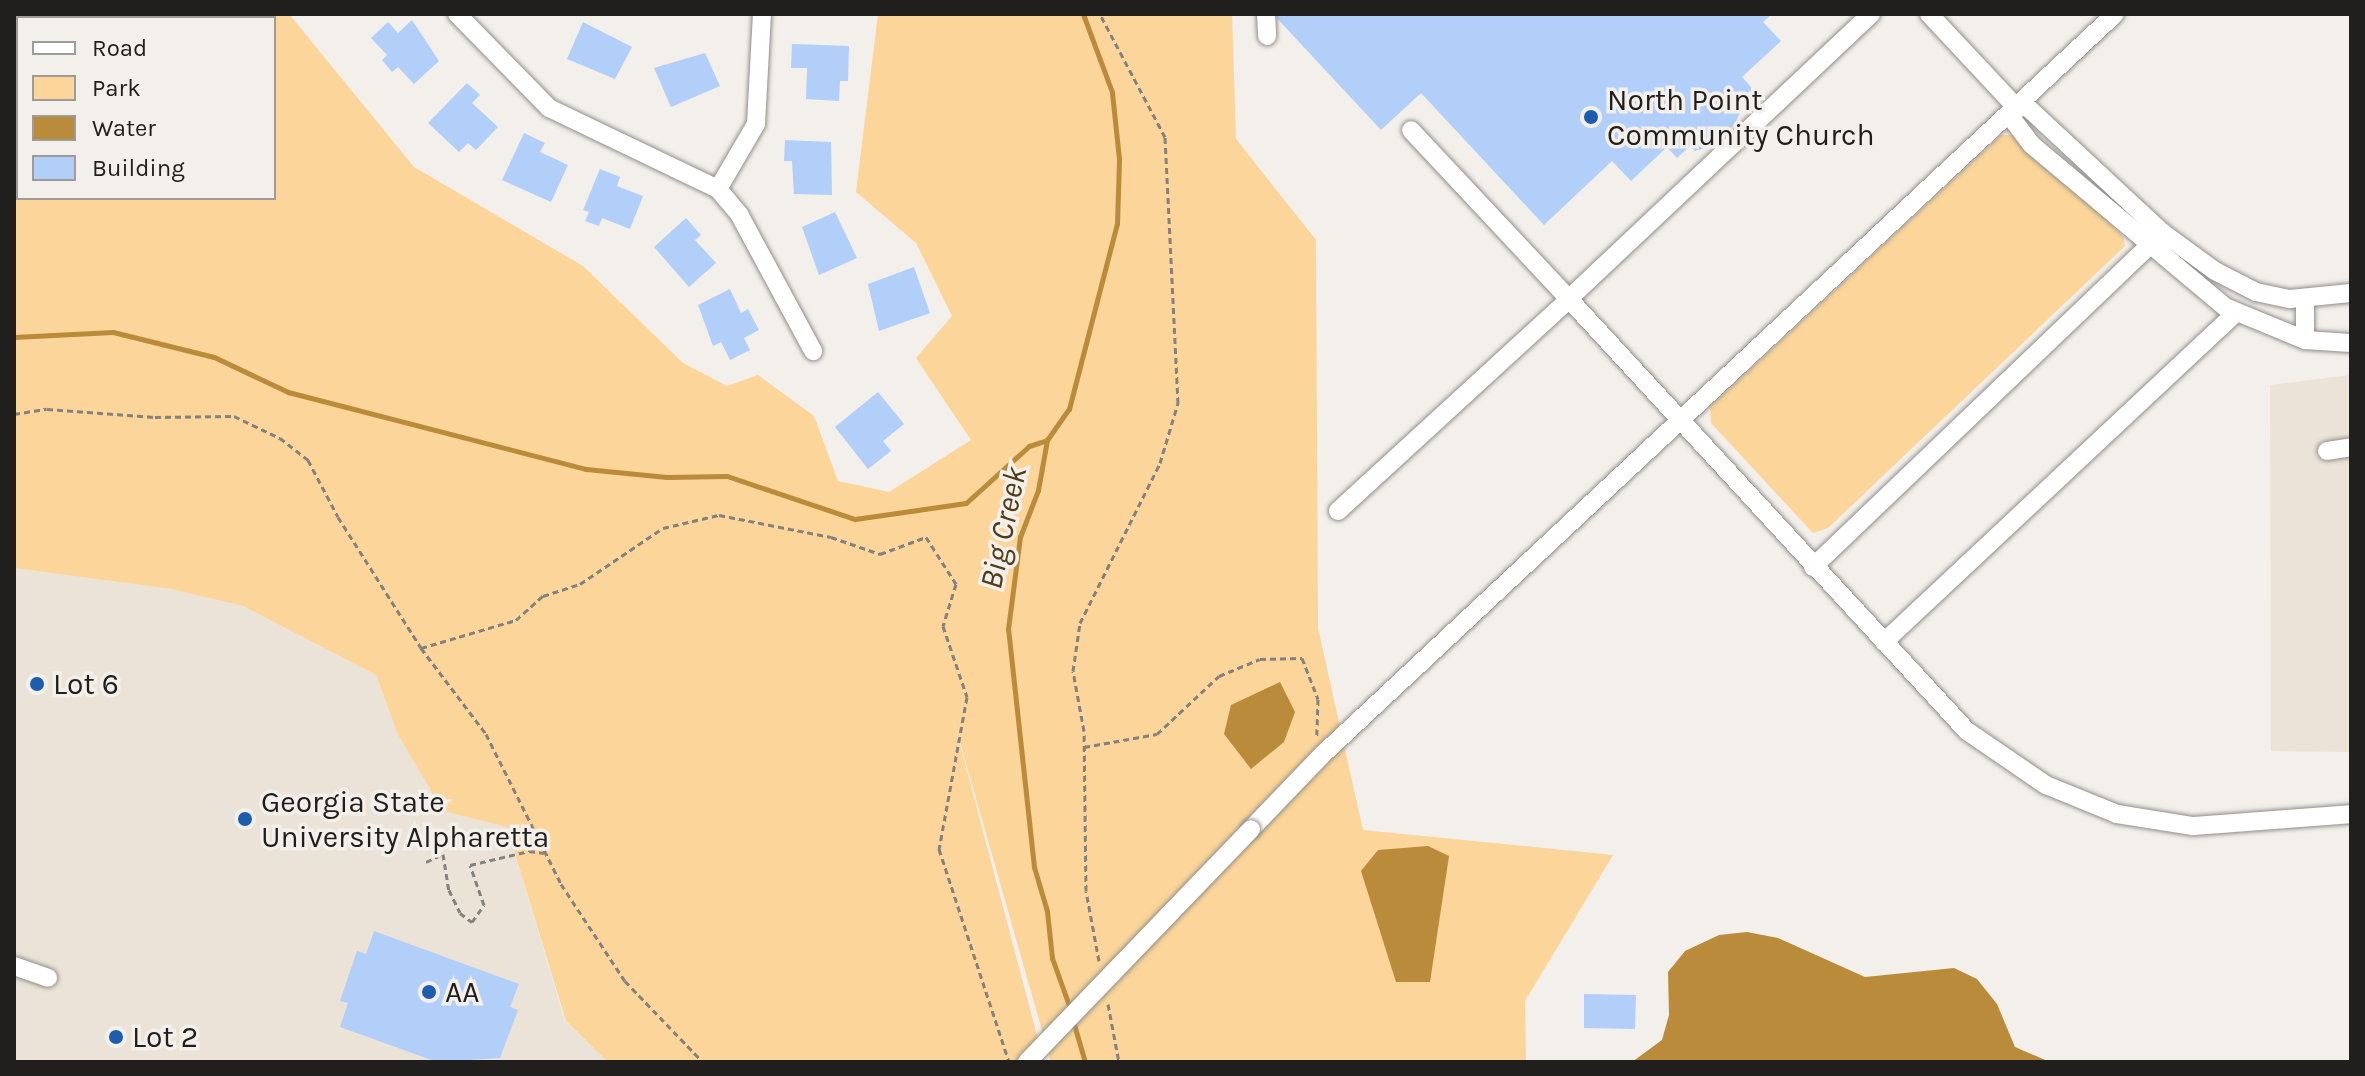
<!DOCTYPE html>
<style>
body{margin:0}
#map{position:relative;width:2365px;height:1076px;overflow:hidden;background:#f3efea;font-family:Karla,sans-serif}
div>[style]{position:absolute}
.built>*{inset:0;background:#ebe3d7}
.green>*{inset:0;background:#fbd599}
.water>*{inset:0;background:#ba8b3a}
.stream>*{height:5px;margin:-2.5px;padding:0 2.5px;transform-origin:2.5px;border-radius:2.5px;background:#ba8b3a}
.building>*{inset:0;background:#b1cff9}
.path>*{height:3px;margin-top:-1.5px;transform-origin:0;background:repeating-linear-gradient(90deg,#84817e 0 6px,transparent 0 10px)}
.roads{filter:drop-shadow(0 0 2px #928e89) drop-shadow(0 0 2px #928e89)}
.minor>*{height:18px;margin:-9px;padding:0 9px;transform-origin:9px;border-radius:9px;background:#fff}
.bridges{filter:drop-shadow(0 0 2px #928e89) drop-shadow(0 0 2px #928e89)}
.minor-bridge>*{height:18px;margin:-9px;padding:0 9px;transform-origin:9px;border-radius:9px;background:#fff}
.dots>*{width:22px;height:22px;translate:-50% -50%;box-sizing:border-box;border:4px solid #f3efea;border-radius:50%}
span{translate:-50% -50%;white-space:nowrap;text-align:center;line-height:1.15;-webkit-text-stroke:7px #f3efea;paint-order:stroke}
.poi-label{font-size:30px;color:#211f1d}
.left{translate:0 -50%;text-align:left}
.water-label{font-size:32px;color:#503c1a;font-style:italic}
.frame{position:absolute;inset:0;border:16px solid #211f1d;pointer-events:none}
.legend{position:absolute;left:16px;top:16px;width:260px;height:184px;box-sizing:border-box;background:#f3efea;border:2px solid #9f9c98;margin:0;padding:10px 14px;list-style:none;font-size:24px;color:#211f1d}
.legend li{display:flex;align-items:center;gap:16px;height:40px}
.legend b{width:40px;border:2px solid #9f9c98}
</style>
<div id="map">
<div class="built">
<i style="clip-path:polygon(2351px 375px,2351px 752px,2271px 751px,2270px 385px)"></i>
<i style="clip-path:polygon(14px 568px,171px 589px,243px 606px,376px 675px,398px 735px,443px 811px,507px 827px,565px 1021px,608px 1062px,14px 1062px)"></i>
</div>
<div class="green">
<i style="clip-path:polygon(evenodd,14px 14px,289px 14px,414px 167px,583px 266px,683px 363px,727px 386px,758px 375px,814px 416px,838px 481px,889px 492px,971px 440px,916px 358px,952px 316px,916px 243px,856px 192px,878px 14px,1232px 14px,1236px 139px,1316px 240px,1318px 628px,1363px 830px,1613px 855px,1525px 1001px,1526px 1062px,1051px 1062px,952px 714px,1044px 1062px,608px 1062px,566px 1021px,507px 827px,443px 811px,398px 735px,376px 675px,243px 606px,171px 589px,14px 568px,14px 14px,18px 18px,274px 18px,274px 198px,18px 198px,18px 18px)"></i>
<i style="clip-path:polygon(2001px 135px,2017px 135px,2123px 236px,2125px 246px,1828px 528px,1813px 533px,1711px 423px,1710px 407px)"></i>
</div>
<div class="water">
<i style="clip-path:polygon(1280px 682px,1295px 712px,1284px 742px,1251px 769px,1224px 734px,1231px 705px)"></i>
<i style="clip-path:polygon(1428px 846px,1449px 856px,1430px 982px,1396px 982px,1361px 871px,1378px 850px)"></i>
<i style="clip-path:polygon(1747px 932px,1778px 938px,1865px 977px,1954px 968px,1977px 979px,1997px 1004px,2015px 1047px,2050px 1062px,1632px 1062px,1662px 1040px,1669px 1015px,1668px 972px,1685px 951px,1719px 935px)"></i>
</div>
<div class="stream">
<i style="left:14px;top:337px;width:99px;rotate:-2.9deg"></i>
<i style="left:113px;top:332px;width:104px;rotate:13.9deg"></i>
<i style="left:214px;top:357px;width:82px;rotate:25.3deg"></i>
<i style="left:288px;top:392px;width:308px;rotate:14.5deg"></i>
<i style="left:586px;top:469px;width:81px;rotate:5.6deg"></i>
<i style="left:667px;top:477px;width:60px;rotate:-1deg"></i>
<i style="left:727px;top:476px;width:135px;rotate:18.6deg"></i>
<i style="left:855px;top:519px;width:112px;rotate:-8.2deg"></i>
<i style="left:966px;top:503px;width:85px;rotate:-42.1deg"></i>
<i style="left:1029px;top:446px;width:19px;rotate:-18deg"></i>
<i style="left:1071px;top:1011px;width:56px;rotate:-109.7deg"></i>
<i style="left:1052px;top:958px;width:47px;rotate:-96.1deg"></i>
<i style="left:1047px;top:911px;width:46px;rotate:-106.5deg"></i>
<i style="left:1034px;top:867px;width:239px;rotate:-96.2deg"></i>
<i style="left:1008px;top:629px;width:93px;rotate:-82.6deg"></i>
<i style="left:1020px;top:537px;width:50px;rotate:-69deg"></i>
<i style="left:1038px;top:490px;width:51px;rotate:-79.8deg"></i>
<i style="left:1047px;top:440px;width:38px;rotate:-55deg"></i>
<i style="left:1069px;top:409px;width:191px;rotate:-75.5deg"></i>
<i style="left:1117px;top:224px;width:65px;rotate:-88.2deg"></i>
<i style="left:1119px;top:159px;width:67px;rotate:-96deg"></i>
<i style="left:1112px;top:92px;width:83px;rotate:-110.4deg"></i>
<i style="left:1073px;top:1021px;width:43px;rotate:73.7deg"></i>
</div>
<div class="building">
<i style="clip-path:polygon(1273px 14px,1772px 14px,1763px 22px,1781px 41px,1742px 77px,1753px 89px,1736px 104px,1741px 110px,1735px 124px,1711px 146px,1695px 151px,1690px 146px,1677px 158px,1667px 147px,1631px 181px,1612px 161px,1544px 225px,1421px 93px,1381px 130px)"></i>
<i style="clip-path:polygon(412px 20px,439px 61px,414px 84px,398px 67px,392px 72px,382px 60px,387px 55px,371px 38px,388px 22px,398px 33px)"></i>
<i style="clip-path:polygon(583px 22px,632px 47px,615px 79px,567px 59px)"></i>
<i style="clip-path:polygon(792px 44px,849px 46px,848px 81px,840px 81px,839px 101px,806px 99px,807px 68px,791px 68px)"></i>
<i style="clip-path:polygon(705px 53px,720px 86px,671px 107px,654px 68px)"></i>
<i style="clip-path:polygon(467px 83px,480px 95px,472px 103px,498px 127px,476px 150px,468px 143px,459px 152px,428px 123px)"></i>
<i style="clip-path:polygon(524px 133px,545px 143px,540px 152px,568px 165px,551px 202px,502px 180px)"></i>
<i style="clip-path:polygon(785px 140px,831px 142px,832px 195px,794px 194px,792px 161px,784px 161px)"></i>
<i style="clip-path:polygon(600px 169px,620px 177px,617px 186px,643px 196px,630px 229px,602px 218px,599px 226px,585px 221px,589px 212px,583px 210px)"></i>
<i style="clip-path:polygon(835px 212px,857px 258px,819px 275px,802px 227px)"></i>
<i style="clip-path:polygon(686px 218px,701px 235px,695px 240px,716px 263px,689px 287px,654px 247px)"></i>
<i style="clip-path:polygon(914px 267px,930px 313px,879px 331px,868px 284px)"></i>
<i style="clip-path:polygon(730px 289px,741px 313px,748px 309px,759px 330px,744px 338px,750px 350px,730px 360px,721px 342px,713px 346px,698px 305px)"></i>
<i style="clip-path:polygon(878px 392px,904px 424px,883px 441px,891px 451px,868px 469px,835px 427px)"></i>
<i style="clip-path:polygon(374px 931px,519px 984px,510px 1007px,518px 1010px,500px 1058px,437px 1062px,340px 1027px,348px 1003px,340px 1001px,357px 951px,366px 954px)"></i>
<i style="clip-path:polygon(1584px 994px,1636px 995px,1635px 1029px,1584px 1028px)"></i>
</div>
<div class="path">
<i style="left:14px;top:414px;width:33px;rotate:-9deg"></i>
<i style="left:47px;top:409px;width:108px;rotate:4.2deg"></i>
<i style="left:155px;top:417px;width:79px;rotate:-0.7deg"></i>
<i style="left:234px;top:416px;width:51px;rotate:25.6deg"></i>
<i style="left:280px;top:438px;width:36px;rotate:38deg"></i>
<i style="left:308px;top:460px;width:64px;rotate:62.2deg"></i>
<i style="left:338px;top:517px;width:155px;rotate:57.6deg"></i>
<i style="left:421px;top:648px;width:108px;rotate:52.9deg"></i>
<i style="left:486px;top:734px;width:168px;rotate:63.4deg"></i>
<i style="left:561px;top:884px;width:116px;rotate:56.6deg"></i>
<i style="left:625px;top:981px;width:112px;rotate:46.1deg"></i>
<i style="left:421px;top:648px;width:99px;rotate:-16.4deg"></i>
<i style="left:516px;top:620px;width:36px;rotate:-42deg"></i>
<i style="left:543px;top:596px;width:39px;rotate:-18deg"></i>
<i style="left:580px;top:584px;width:100px;rotate:-34deg"></i>
<i style="left:663px;top:528px;width:57px;rotate:-13.1deg"></i>
<i style="left:719px;top:515px;width:114px;rotate:11.1deg"></i>
<i style="left:831px;top:537px;width:52px;rotate:19.1deg"></i>
<i style="left:880px;top:554px;width:49px;rotate:-20.3deg"></i>
<i style="left:926px;top:537px;width:56px;rotate:57.4deg"></i>
<i style="left:956px;top:584px;width:44px;rotate:107.2deg"></i>
<i style="left:943px;top:626px;width:75px;rotate:71.3deg"></i>
<i style="left:967px;top:697px;width:155px;rotate:100.4deg"></i>
<i style="left:939px;top:849px;width:224px;rotate:71.8deg"></i>
<i style="left:1084px;top:747px;width:74px;rotate:-10.1deg"></i>
<i style="left:1157px;top:734px;width:85px;rotate:-43.1deg"></i>
<i style="left:1219px;top:676px;width:44px;rotate:-22.5deg"></i>
<i style="left:1260px;top:659px;width:42px;rotate:-1.4deg"></i>
<i style="left:1302px;top:658px;width:44px;rotate:68.7deg"></i>
<i style="left:1318px;top:699px;width:38px;rotate:92deg"></i>
<i style="left:426px;top:862px;width:19px;rotate:-25deg"></i>
<i style="left:443px;top:854px;width:36px;rotate:81deg"></i>
<i style="left:449px;top:890px;width:25px;rotate:64deg"></i>
<i style="left:460px;top:913px;width:15px;rotate:37deg"></i>
<i style="left:472px;top:922px;width:21px;rotate:-55deg"></i>
<i style="left:484px;top:905px;width:42px;rotate:-109.3deg"></i>
<i style="left:470px;top:865px;width:61px;rotate:-13.3deg"></i>
<i style="left:529px;top:851px;width:15px;rotate:8deg"></i>
<i style="left:1099px;top:961px;width:71px;rotate:-100.5deg"></i>
<i style="left:1086px;top:891px;width:160px;rotate:-90.7deg"></i>
<i style="left:1084px;top:731px;width:61px;rotate:-100.4deg"></i>
<i style="left:1073px;top:671px;width:49px;rotate:-81.7deg"></i>
<i style="left:1080px;top:623px;width:179px;rotate:-63.4deg"></i>
<i style="left:1160px;top:463px;width:63px;rotate:-73.3deg"></i>
<i style="left:1178px;top:403px;width:266px;rotate:-92.8deg"></i>
<i style="left:1165px;top:137px;width:139px;rotate:-117.9deg"></i>
<i style="left:1108px;top:1004px;width:59px;rotate:79.3deg"></i>
</div>
<div class="roads">
<div class="minor">
<i style="left:457px;top:14px;width:132px;rotate:45.6deg"></i>
<i style="left:549px;top:108px;width:187px;rotate:25.6deg"></i>
<i style="left:718px;top:189px;width:33px;rotate:50deg"></i>
<i style="left:739px;top:214px;width:156px;rotate:61.6deg"></i>
<i style="left:1266px;top:14px;width:22px;rotate:87deg"></i>
<i style="left:1871px;top:14px;width:415px;rotate:136.7deg"></i>
<i style="left:1569px;top:299px;width:587px;rotate:47.35deg"></i>
<i style="left:1967px;top:731px;width:96px;rotate:34.4deg"></i>
<i style="left:2046px;top:785px;width:77px;rotate:22.2deg"></i>
<i style="left:2117px;top:814px;width:77px;rotate:9deg"></i>
<i style="left:2193px;top:826px;width:158px;rotate:-4.3deg"></i>
<i style="left:1929px;top:14px;width:130px;rotate:46.9deg"></i>
<i style="left:2024px;top:104px;width:190px;rotate:42.9deg"></i>
<i style="left:2163px;top:233px;width:64px;rotate:36.2deg"></i>
<i style="left:2215px;top:271px;width:46px;rotate:27.1deg"></i>
<i style="left:2256px;top:292px;width:35px;rotate:12deg"></i>
<i style="left:2290px;top:299px;width:61px;rotate:-5.6deg"></i>
<i style="left:2010px;top:116px;width:36px;rotate:53deg"></i>
<i style="left:2032px;top:145px;width:252px;rotate:40deg"></i>
<i style="left:2225px;top:307px;width:87px;rotate:22.4deg"></i>
<i style="left:2305px;top:340px;width:46px;rotate:3.7deg"></i>
<i style="left:718px;top:189px;width:75px;rotate:-59.7deg"></i>
<i style="left:756px;top:124px;width:110px;rotate:-86.9deg"></i>
<i style="left:2305px;top:340px;width:42px;rotate:-90deg"></i>
<i style="left:2327px;top:451px;width:24px;rotate:-9deg"></i>
<i style="left:1338px;top:511px;width:314px;rotate:-42.5deg"></i>
<i style="left:1569px;top:299px;width:231px;rotate:-133.1deg"></i>
<i style="left:1813px;top:567px;width:484px;rotate:-43.7deg"></i>
<i style="left:1884px;top:642px;width:483px;rotate:-43.1deg"></i>
<i style="left:1251px;top:829px;width:103px;rotate:-46.2deg"></i>
<i style="left:1322px;top:755px;width:1085px;rotate:-43.06deg"></i>
<i style="left:14px;top:966px;width:36px;rotate:19deg"></i>
</div>
</div>
<div class="bridges">
<div class="minor-bridge">
<i style="left:1027px;top:1062px;width:323px;rotate:-46.1deg"></i>
</div>
</div>
<div class="dots">
<i style="left:1591px;top:117px;background:#1e5dae"></i>
<i style="left:37px;top:684px;background:#1e5dae"></i>
<i style="left:245px;top:819px;background:#1e5dae"></i>
<i style="left:429px;top:992px;background:#1e5dae"></i>
<i style="left:116px;top:1037px;background:#1e5dae"></i>
</div>
<div class="poi-label">
<span class="left" style="left:1607px;top:117px">North Point<br>Community Church</span>
<span class="left" style="left:53px;top:684px">Lot 6</span>
<span class="left" style="left:261px;top:819px">Georgia State<br>University Alpharetta</span>
<span class="left" style="left:445px;top:992px">AA</span>
<span class="left" style="left:132px;top:1037px">Lot 2</span>
</div>
<div class="water-label">
<span style="left:1004px;top:528px;rotate:-78deg">Big Creek</span>
</div>
<div class="frame"></div>
<ul class="legend">
<li><b style="height:10px;background:#fff"></b>Road</li>
<li><b style="height:22px;background:#fbd599"></b>Park</li>
<li><b style="height:22px;background:#ba8b3a"></b>Water</li>
<li><b style="height:22px;background:#b1cff9"></b>Building</li>
</ul>
</div>
